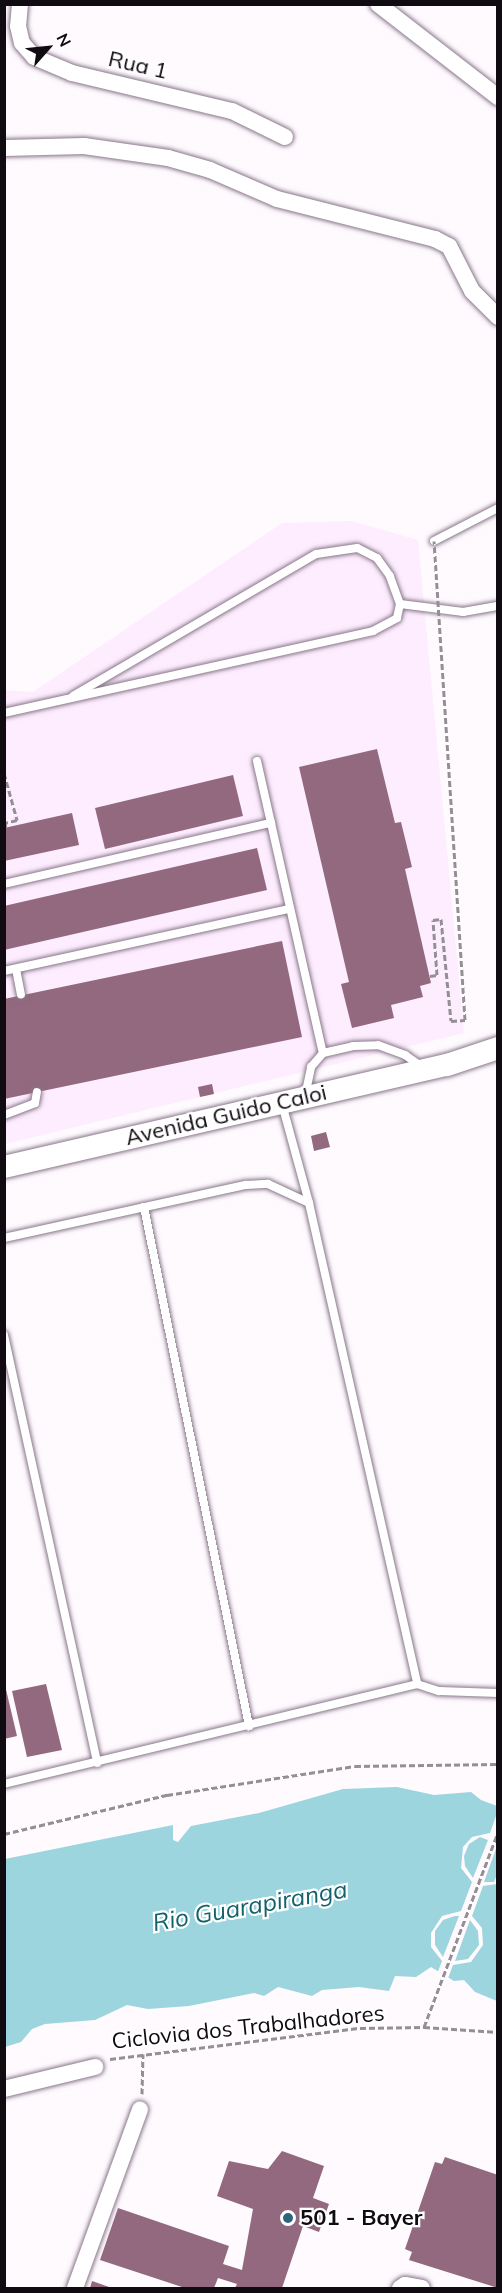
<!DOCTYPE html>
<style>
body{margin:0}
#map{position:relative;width:502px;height:2293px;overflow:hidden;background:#fefafe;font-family:Mulish,sans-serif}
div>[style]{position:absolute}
.built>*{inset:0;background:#fdedfe}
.water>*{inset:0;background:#9cd5de}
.pier>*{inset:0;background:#fefafe}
.building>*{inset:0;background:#92697e}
.path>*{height:3px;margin-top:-1.5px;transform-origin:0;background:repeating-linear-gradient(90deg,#948f94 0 6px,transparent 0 9px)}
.roads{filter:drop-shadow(0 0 2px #89768a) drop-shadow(0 0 2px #89768a)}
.service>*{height:8px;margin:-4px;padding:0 4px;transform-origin:4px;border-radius:4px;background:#fff}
.minor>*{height:16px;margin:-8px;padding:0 8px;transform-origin:8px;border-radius:8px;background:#fff}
.secondary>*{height:22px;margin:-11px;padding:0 11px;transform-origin:11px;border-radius:11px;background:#fff}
.path-bridge>*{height:3px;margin-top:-1.5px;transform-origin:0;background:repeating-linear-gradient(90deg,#948f94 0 6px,transparent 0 9px)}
.dots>*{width:16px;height:16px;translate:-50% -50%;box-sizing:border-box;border:3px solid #fff;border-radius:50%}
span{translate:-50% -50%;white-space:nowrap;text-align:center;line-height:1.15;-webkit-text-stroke:4.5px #fff;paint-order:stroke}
.street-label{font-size:22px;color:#100a11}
.poi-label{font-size:22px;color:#100a11;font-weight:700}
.left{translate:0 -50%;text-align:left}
.water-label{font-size:24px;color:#13616a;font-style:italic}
.frame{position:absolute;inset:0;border:6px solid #100a11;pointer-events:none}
.north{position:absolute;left:18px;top:18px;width:60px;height:60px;-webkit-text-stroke:4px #fff;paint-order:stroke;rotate:63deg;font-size:16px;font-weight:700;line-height:24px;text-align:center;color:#100a11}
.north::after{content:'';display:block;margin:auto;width:21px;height:27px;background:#100a11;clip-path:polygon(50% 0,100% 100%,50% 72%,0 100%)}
</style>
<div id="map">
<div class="built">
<i style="clip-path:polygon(351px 521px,418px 540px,464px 1033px,5px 1144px,4px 690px,33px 692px,282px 523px)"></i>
</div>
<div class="water">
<i style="clip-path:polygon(397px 1787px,434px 1795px,471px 1792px,481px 1800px,497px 1806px,497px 2001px,475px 1992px,464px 1980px,454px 1981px,431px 1967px,416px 1977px,395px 1976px,389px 1991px,359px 1987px,322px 1990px,312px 1996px,278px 1987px,264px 1996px,254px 1993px,189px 2006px,148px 2009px,127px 2005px,95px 2020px,45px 2024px,32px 2029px,21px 2042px,5px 2047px,5px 1859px,173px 1825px,173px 1840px,178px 1842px,191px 1826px,259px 1813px,343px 1789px)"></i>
</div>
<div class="pier">
<i style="clip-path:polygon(evenodd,497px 1813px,497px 1846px,484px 1882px,494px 1882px,496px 1877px,497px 1884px,483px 1886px,472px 1916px,482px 1928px,483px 1945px,471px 1962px,453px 1965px,447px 1981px,437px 1974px,442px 1961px,431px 1947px,431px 1933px,442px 1916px,461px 1911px,472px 1882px,461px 1868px,463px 1847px,472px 1837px,490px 1833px,497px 1813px,480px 1837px,488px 1840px,473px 1878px,465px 1866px,464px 1856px,469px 1844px,480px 1837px,497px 1813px,455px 1916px,459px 1916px,443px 1957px,435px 1945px,435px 1931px,443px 1920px,455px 1916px,497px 1813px,470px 1920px,478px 1931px,479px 1945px,468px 1959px,455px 1961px,470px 1920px)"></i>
</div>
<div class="building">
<i style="clip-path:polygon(377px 749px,395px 823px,401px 822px,412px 867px,405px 869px,431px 983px,420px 986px,423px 997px,391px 1005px,394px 1018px,352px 1028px,341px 984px,349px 982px,299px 767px)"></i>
<i style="clip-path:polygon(233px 775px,243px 816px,105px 849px,95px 808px)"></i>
<i style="clip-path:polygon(72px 813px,79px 845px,4px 861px,4px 828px)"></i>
<i style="clip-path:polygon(257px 848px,267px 890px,4px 950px,4px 906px)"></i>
<i style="clip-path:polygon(282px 941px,302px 1037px,4px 1099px,4px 999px)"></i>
<i style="clip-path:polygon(212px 1084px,214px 1094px,200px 1097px,198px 1087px)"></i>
<i style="clip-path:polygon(326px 1132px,330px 1147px,314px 1151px,311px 1136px)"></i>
<i style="clip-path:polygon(4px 1681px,17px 1736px,4px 1739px)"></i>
<i style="clip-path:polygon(46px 1684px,62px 1750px,27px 1757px,12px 1691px)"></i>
<i style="clip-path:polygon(282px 2151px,324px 2166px,313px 2198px,329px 2204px,319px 2232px,303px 2226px,282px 2288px,235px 2288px,237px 2284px,218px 2278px,214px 2288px,185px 2288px,100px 2260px,118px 2208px,229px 2246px,223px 2264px,242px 2270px,253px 2209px,217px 2196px,229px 2161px,268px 2169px)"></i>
<i style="clip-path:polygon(445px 2157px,498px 2175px,498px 2288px,409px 2260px,412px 2252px,405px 2249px,435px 2162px,442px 2164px)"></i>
<i style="clip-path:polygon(92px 2281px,112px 2288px,90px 2288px)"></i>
</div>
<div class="path">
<i style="left:4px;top:773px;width:49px;rotate:74.5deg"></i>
<i style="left:17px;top:820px;width:12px;rotate:166deg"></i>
<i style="left:5px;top:823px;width:5px;rotate:79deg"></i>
<i style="left:4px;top:1834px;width:168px;rotate:-13.5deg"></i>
<i style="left:167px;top:1795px;width:190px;rotate:-8.8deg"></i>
<i style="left:355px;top:1766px;width:143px;rotate:-0.8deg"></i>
<i style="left:424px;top:2027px;width:209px;rotate:-69.2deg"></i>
<i style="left:110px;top:2059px;width:252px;rotate:-7.1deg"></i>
<i style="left:360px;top:2028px;width:64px;rotate:-0.9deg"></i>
<i style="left:424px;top:2027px;width:74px;rotate:3.9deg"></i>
<i style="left:142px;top:2094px;width:40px;rotate:-88.6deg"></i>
</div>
<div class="roads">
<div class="service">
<i style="left:434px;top:541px;width:72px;rotate:-27.3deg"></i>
<i style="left:400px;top:604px;width:64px;rotate:7.2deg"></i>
<i style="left:463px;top:612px;width:36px;rotate:-10deg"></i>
<i style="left:4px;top:713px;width:378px;rotate:-12.5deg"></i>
<i style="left:373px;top:631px;width:27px;rotate:-28deg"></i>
<i style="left:397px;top:618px;width:14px;rotate:-78deg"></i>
<i style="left:400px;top:604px;width:30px;rotate:-110deg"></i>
<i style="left:390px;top:576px;width:22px;rotate:-126deg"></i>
<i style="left:377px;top:558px;width:22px;rotate:-153deg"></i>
<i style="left:357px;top:548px;width:41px;rotate:171.7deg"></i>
<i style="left:316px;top:554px;width:281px;rotate:149.7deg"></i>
<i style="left:257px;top:761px;width:299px;rotate:77.3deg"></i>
<i style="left:4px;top:884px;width:274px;rotate:-12.9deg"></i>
<i style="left:16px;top:969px;width:26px;rotate:79deg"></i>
<i style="left:4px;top:971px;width:292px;rotate:-12.3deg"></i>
<i style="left:305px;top:1096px;width:30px;rotate:-78deg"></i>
<i style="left:311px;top:1067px;width:18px;rotate:-49deg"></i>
<i style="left:323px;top:1053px;width:31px;rotate:-13deg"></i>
<i style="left:353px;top:1046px;width:25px;rotate:-2deg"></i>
<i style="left:378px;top:1045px;width:29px;rotate:20deg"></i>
<i style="left:405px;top:1055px;width:19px;rotate:35deg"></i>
<i style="left:282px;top:1104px;width:103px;rotate:74.7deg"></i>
<i style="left:309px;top:1203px;width:493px;rotate:77.3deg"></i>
<i style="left:417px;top:1684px;width:23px;rotate:18deg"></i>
<i style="left:439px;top:1691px;width:59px;rotate:1.9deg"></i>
<i style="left:4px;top:1115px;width:33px;rotate:-21deg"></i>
<i style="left:35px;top:1103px;width:11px;rotate:-80deg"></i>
<i style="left:144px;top:1207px;width:530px;rotate:78.56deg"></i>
<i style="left:4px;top:1238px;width:248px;rotate:-12.4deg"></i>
<i style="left:246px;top:1185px;width:22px;rotate:-3deg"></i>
<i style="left:268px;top:1184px;width:45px;rotate:24.9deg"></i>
<i style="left:4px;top:1335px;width:438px;rotate:77.7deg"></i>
<i style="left:4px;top:1784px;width:425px;rotate:-13.6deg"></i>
</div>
<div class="minor">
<i style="left:20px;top:4px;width:22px;rotate:95deg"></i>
<i style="left:18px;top:26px;width:17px;rotate:77deg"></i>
<i style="left:22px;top:43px;width:18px;rotate:49deg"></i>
<i style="left:34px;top:57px;width:41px;rotate:22.8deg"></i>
<i style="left:72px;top:73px;width:164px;rotate:13.4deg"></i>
<i style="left:232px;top:111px;width:59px;rotate:26.1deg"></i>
<i style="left:378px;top:4px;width:152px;rotate:37.8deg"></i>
<i style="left:4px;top:148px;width:80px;rotate:-1.4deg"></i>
<i style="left:84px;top:146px;width:85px;rotate:8.1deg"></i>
<i style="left:168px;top:158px;width:44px;rotate:15.9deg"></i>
<i style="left:210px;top:170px;width:73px;rotate:23.4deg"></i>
<i style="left:277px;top:199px;width:163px;rotate:14.2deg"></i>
<i style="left:435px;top:239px;width:16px;rotate:27deg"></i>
<i style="left:449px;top:246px;width:51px;rotate:62.9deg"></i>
<i style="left:472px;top:291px;width:37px;rotate:45deg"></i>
<i style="left:4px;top:2089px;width:94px;rotate:-13.6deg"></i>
<i style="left:75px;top:2288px;width:190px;rotate:-70deg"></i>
<i style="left:400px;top:2288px;width:6px;rotate:-31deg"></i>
<i style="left:405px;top:2285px;width:17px;rotate:10deg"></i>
</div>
<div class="secondary">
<i style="left:4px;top:1167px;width:455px;rotate:-13deg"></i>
<i style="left:447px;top:1065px;width:54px;rotate:-18.4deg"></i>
</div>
</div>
<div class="path-bridge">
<i style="left:430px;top:976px;width:7px;rotate:-8deg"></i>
<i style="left:437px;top:975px;width:55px;rotate:-94.2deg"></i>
<i style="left:433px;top:920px;width:8px;rotate:-7deg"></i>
<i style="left:441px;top:919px;width:102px;rotate:84.4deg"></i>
<i style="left:451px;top:1021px;width:14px;rotate:-4deg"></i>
<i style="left:465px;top:1020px;width:480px;rotate:-93.7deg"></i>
</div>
<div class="dots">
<i style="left:288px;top:2218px;background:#2d657f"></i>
</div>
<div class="street-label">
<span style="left:138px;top:65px;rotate:13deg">Rua 1</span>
<span style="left:226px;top:1115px;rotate:-13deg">Avenida Guido Caloi</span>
<span style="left:248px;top:2027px;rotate:-6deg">Ciclovia dos Trabalhadores</span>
</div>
<div class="poi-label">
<span class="left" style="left:300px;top:2218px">501 - Bayer</span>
</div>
<div class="water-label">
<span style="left:250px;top:1906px;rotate:-10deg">Rio Guarapiranga</span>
</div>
<div class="frame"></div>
<div class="north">N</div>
</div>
